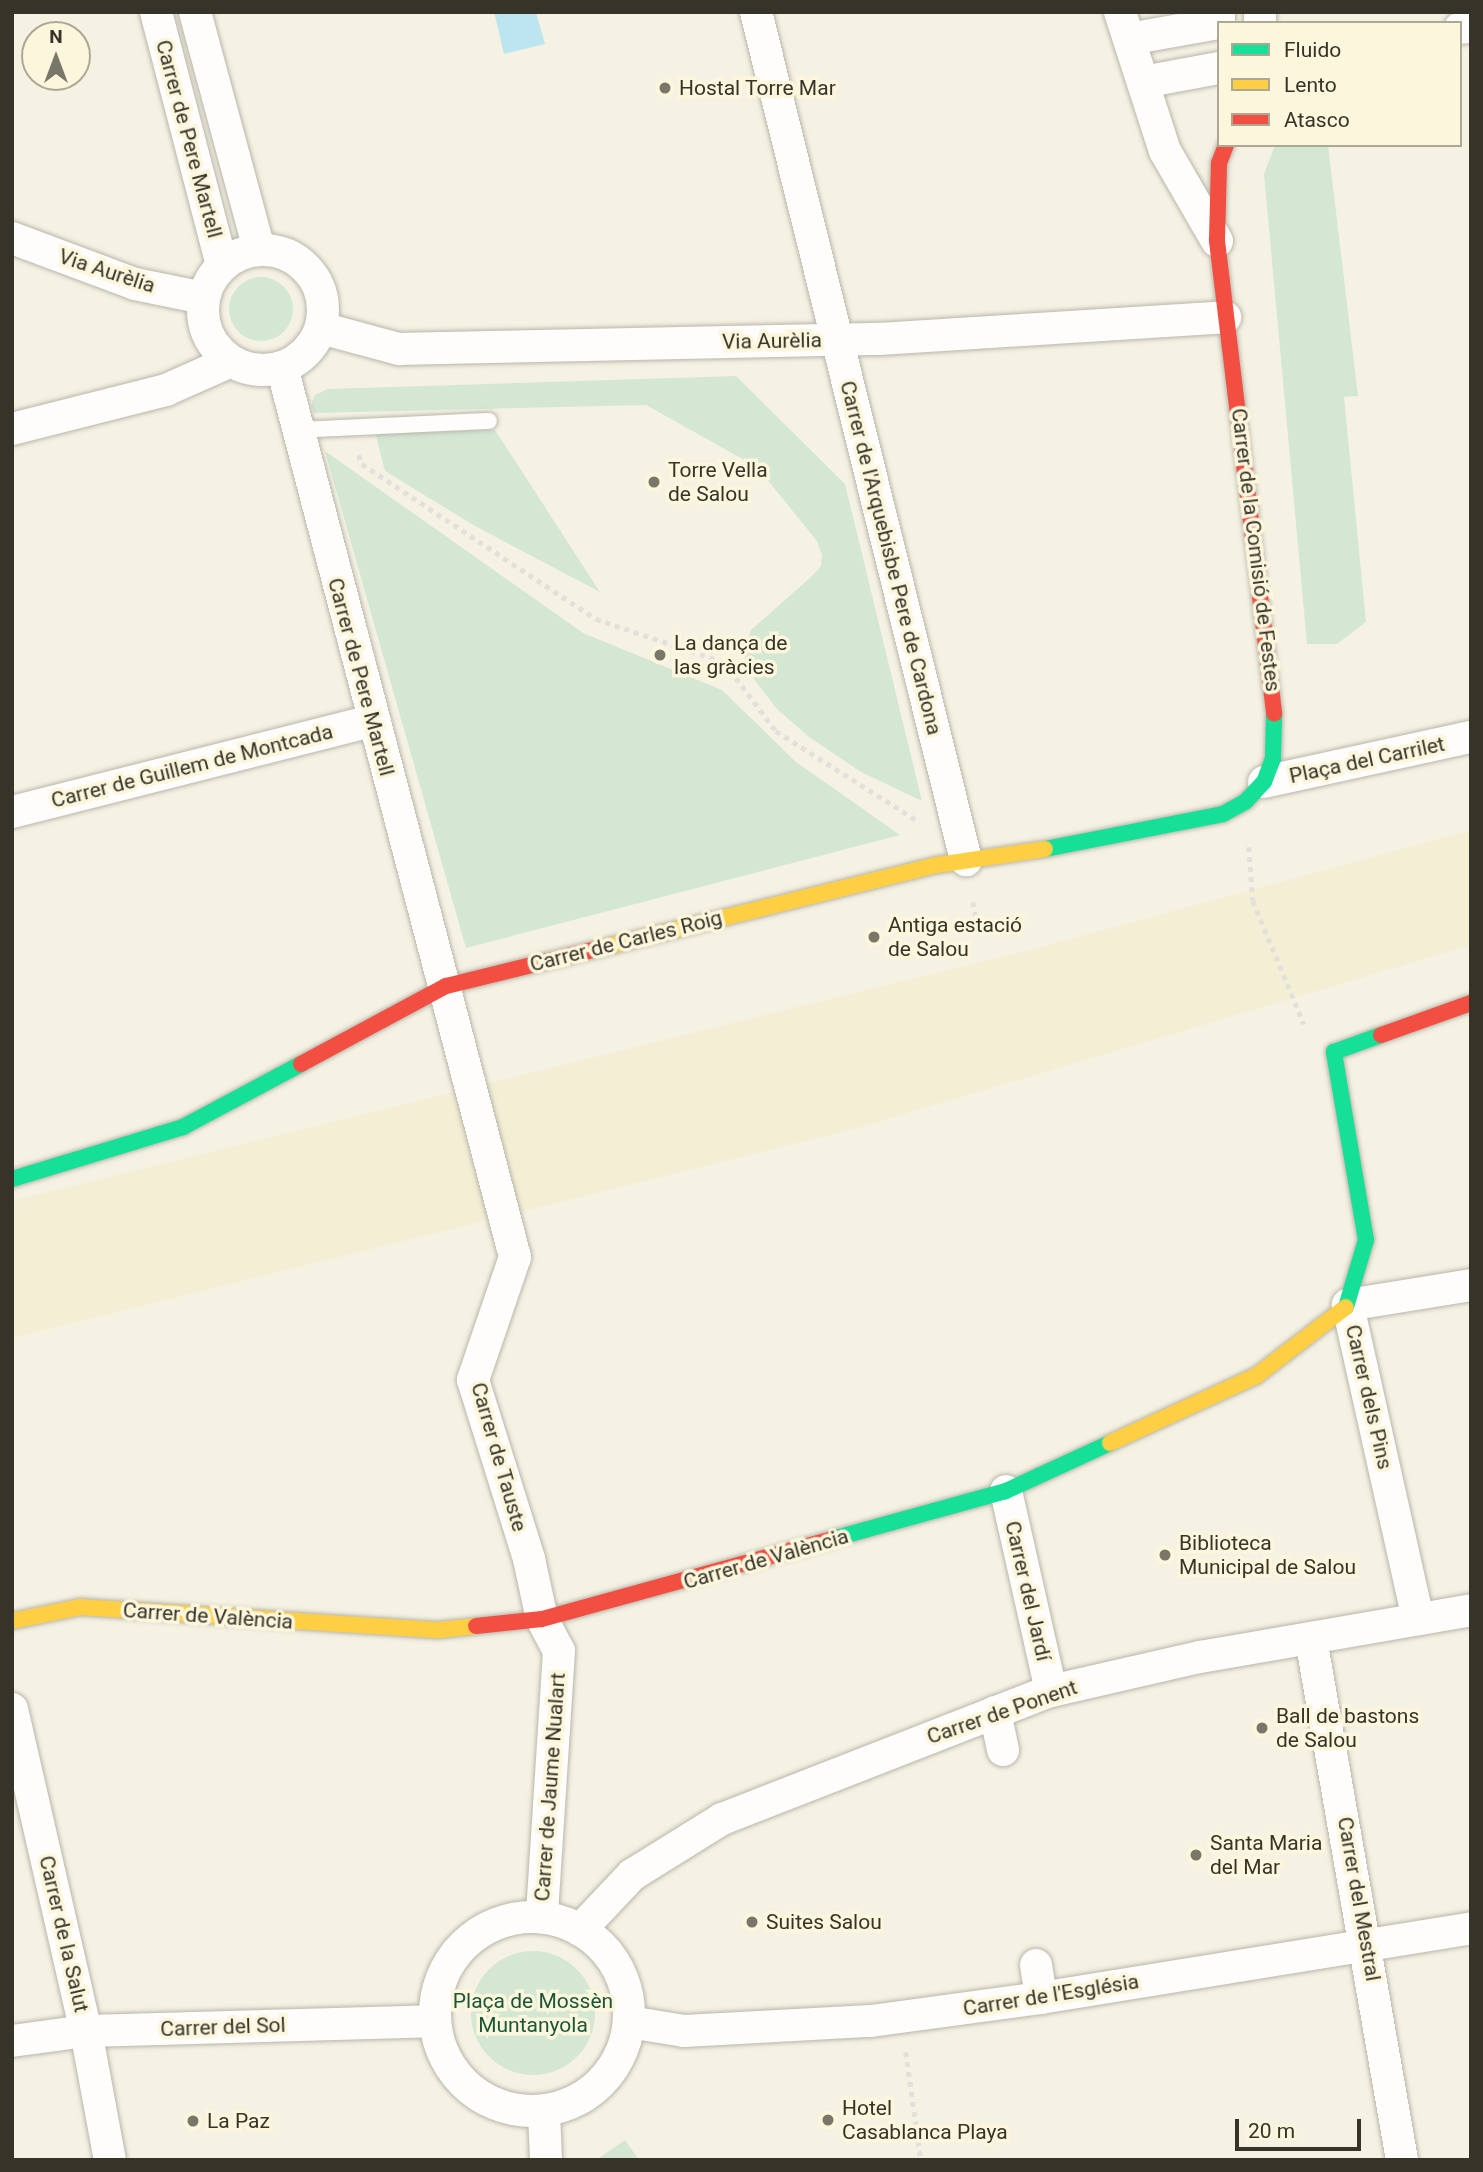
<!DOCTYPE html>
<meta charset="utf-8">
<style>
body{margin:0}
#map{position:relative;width:1483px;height:2172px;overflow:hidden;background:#f5f2e3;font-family:Roboto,sans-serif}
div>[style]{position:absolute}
.built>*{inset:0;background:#f4eed5}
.green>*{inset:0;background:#d3e7d3}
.round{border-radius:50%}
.water>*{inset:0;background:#bce5f0}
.path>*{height:4.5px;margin-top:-2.25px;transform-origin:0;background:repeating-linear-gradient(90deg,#e1e0db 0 5px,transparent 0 10px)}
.roads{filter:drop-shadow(0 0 2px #b8b6aa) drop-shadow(0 0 2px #b8b6aa)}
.lane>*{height:16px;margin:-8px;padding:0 8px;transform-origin:8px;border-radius:8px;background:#fefdfb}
.street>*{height:32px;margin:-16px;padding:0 16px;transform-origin:16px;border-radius:16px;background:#fefdfb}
.street>.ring{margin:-16px;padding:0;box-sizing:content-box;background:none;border:32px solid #fefdfb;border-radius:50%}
.fast>*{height:16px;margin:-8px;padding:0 8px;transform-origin:8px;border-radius:8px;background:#16e098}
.slow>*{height:16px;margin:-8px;padding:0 8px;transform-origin:8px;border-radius:8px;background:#ffcf43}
.jam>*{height:16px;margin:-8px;padding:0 8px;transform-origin:8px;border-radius:8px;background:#f24e42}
.dots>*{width:19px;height:19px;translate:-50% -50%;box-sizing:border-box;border:4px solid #fcf6dc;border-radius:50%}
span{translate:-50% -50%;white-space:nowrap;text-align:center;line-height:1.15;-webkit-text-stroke:7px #fcf6dc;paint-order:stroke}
.poi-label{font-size:21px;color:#363329}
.left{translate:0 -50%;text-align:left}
.street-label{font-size:21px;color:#363329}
.park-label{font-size:21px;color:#1b5638}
.frame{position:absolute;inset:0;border:14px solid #363329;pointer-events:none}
.legend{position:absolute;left:1217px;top:21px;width:245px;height:126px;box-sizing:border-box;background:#fcf6dc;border:2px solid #ada894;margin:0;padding:9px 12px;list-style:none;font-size:21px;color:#363329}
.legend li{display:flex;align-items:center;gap:14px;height:35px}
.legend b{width:35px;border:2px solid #ada894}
.north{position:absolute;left:21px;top:21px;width:70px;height:70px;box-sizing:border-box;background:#fcf6dc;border:2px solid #ada894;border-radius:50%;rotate:0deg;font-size:19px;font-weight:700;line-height:28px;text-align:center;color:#363329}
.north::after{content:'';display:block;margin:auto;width:24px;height:32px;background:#79766a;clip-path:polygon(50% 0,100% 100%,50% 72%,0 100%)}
.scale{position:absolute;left:1235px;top:2119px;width:126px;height:32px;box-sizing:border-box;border:4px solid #363329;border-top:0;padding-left:9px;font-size:21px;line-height:24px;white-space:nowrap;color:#363329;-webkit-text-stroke:5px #fcf6dc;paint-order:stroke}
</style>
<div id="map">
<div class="built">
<i style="clip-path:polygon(1471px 830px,1471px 945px,854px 1129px,12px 1338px,12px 1201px,1041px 947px)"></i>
</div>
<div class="green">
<i style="clip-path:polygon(1275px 145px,1328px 145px,1358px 396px,1344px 397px,1366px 622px,1337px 644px,1307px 644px,1264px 174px)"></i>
<i class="round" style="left:229px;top:277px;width:64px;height:64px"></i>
<i style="clip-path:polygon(736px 376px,845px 484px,922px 801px,861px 772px,809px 737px,777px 709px,754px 679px,744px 655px,751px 630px,811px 577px,821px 566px,822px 555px,817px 541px,757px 467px,646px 405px,314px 413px,311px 405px,315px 395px,328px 389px)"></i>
<i style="clip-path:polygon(495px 430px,600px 592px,475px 526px,385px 471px,375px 432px)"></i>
<i style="clip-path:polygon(325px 451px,583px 633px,722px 690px,796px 762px,900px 835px,466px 948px)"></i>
<i class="round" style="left:471px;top:1951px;width:124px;height:124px"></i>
<i style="clip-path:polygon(625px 2140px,639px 2160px,596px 2160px)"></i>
</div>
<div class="water">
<i style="clip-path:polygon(494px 12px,536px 12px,545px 44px,504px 54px)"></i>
</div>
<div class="path">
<i style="left:359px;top:455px;width:9px;rotate:72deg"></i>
<i style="left:362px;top:464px;width:281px;rotate:33.5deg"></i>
<i style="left:596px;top:619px;width:135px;rotate:18.6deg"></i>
<i style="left:724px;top:662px;width:86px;rotate:53deg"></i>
<i style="left:776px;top:731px;width:166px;rotate:32.4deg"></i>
<i style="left:1249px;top:847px;width:54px;rotate:85.8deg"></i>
<i style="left:1253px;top:901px;width:133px;rotate:67.5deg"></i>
<i style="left:973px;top:902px;width:16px;rotate:79deg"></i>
<i style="left:906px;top:2052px;width:109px;rotate:82.1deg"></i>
</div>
<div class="roads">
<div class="lane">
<i style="left:297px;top:430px;width:192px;rotate:-2.7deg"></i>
</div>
<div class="street">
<i style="left:156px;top:12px;width:262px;rotate:75.4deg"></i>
<i style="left:195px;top:12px;width:246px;rotate:74.9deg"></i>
<i style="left:756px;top:12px;width:874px;rotate:76.09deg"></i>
<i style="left:1120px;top:12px;width:146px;rotate:72.1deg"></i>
<i style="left:1165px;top:151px;width:104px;rotate:60deg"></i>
<i style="left:1260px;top:12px;width:11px;rotate:90deg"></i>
<i style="left:1460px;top:28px;width:11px;rotate:-5deg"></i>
<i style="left:1129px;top:39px;width:91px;rotate:-10.1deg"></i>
<i style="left:1219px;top:23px;width:11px;rotate:-90deg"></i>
<i style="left:1143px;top:82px;width:77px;rotate:-10.4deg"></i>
<i style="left:12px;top:238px;width:131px;rotate:20.5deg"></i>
<i style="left:135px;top:284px;width:70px;rotate:11.5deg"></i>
<i class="ring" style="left:203px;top:250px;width:88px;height:88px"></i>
<i style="left:321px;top:328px;width:81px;rotate:15.1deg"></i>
<i style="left:399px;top:349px;width:480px;rotate:-1.2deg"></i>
<i style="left:879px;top:339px;width:347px;rotate:-3.6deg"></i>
<i style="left:282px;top:367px;width:920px;rotate:75.33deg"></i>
<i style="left:515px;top:1257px;width:130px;rotate:108.9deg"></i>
<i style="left:473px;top:1380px;width:188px;rotate:72.6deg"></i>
<i style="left:529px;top:1559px;width:61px;rotate:77.8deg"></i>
<i style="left:542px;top:1619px;width:36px;rotate:62deg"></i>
<i style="left:559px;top:1651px;width:267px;rotate:93.7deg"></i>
<i style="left:12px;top:429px;width:159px;rotate:-14.2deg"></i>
<i style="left:166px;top:390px;width:71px;rotate:-24deg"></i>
<i style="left:1264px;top:782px;width:212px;rotate:-12.3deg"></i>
<i style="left:12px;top:812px;width:371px;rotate:-14.2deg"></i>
<i style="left:1006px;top:1491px;width:205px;rotate:77.3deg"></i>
<i style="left:1418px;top:1619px;width:322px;rotate:-102.6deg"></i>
<i style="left:1348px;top:1305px;width:125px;rotate:-9.2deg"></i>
<i style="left:1311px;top:1639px;width:529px;rotate:80.09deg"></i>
<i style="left:12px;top:1709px;width:330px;rotate:77.1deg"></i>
<i style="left:86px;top:2031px;width:131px;rotate:79.5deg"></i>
<i style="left:995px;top:1712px;width:39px;rotate:78deg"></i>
<i class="ring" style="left:435px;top:1917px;width:162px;height:162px"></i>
<i style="left:580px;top:1930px;width:76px;rotate:-46.6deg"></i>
<i style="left:632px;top:1875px;width:106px;rotate:-31.9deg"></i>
<i style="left:722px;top:1819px;width:353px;rotate:-21.3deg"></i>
<i style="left:1051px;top:1691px;width:153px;rotate:-12.9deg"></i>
<i style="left:1200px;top:1657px;width:275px;rotate:-9.8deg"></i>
<i style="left:1036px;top:1965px;width:33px;rotate:81deg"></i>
<i style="left:629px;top:2022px;width:56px;rotate:9.3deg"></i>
<i style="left:684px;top:2031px;width:187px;rotate:-3.1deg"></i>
<i style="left:871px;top:2021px;width:172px;rotate:-7.7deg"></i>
<i style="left:1041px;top:1998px;width:436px;rotate:-9.2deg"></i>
<i style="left:12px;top:2041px;width:75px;rotate:-7.7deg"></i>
<i style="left:86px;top:2031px;width:348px;rotate:-1.6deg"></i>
<i style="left:544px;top:2112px;width:48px;rotate:87.6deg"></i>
</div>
<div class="fast">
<i style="left:1045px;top:849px;width:181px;rotate:-11.1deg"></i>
<i style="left:1223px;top:814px;width:26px;rotate:-29deg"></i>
<i style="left:1246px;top:801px;width:26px;rotate:-47deg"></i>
<i style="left:1264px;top:782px;width:25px;rotate:-69deg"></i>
<i style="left:1273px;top:759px;width:45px;rotate:-88.7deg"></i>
<i style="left:12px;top:1179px;width:179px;rotate:-16.9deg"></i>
<i style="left:183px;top:1127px;width:134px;rotate:-28.1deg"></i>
<i style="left:1346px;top:1307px;width:70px;rotate:-73.4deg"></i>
<i style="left:1366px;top:1240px;width:191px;rotate:-99.7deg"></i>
<i style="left:1334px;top:1052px;width:50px;rotate:-19.9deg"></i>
<i style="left:832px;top:1539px;width:180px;rotate:-15.4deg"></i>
<i style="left:1006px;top:1491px;width:115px;rotate:-24.8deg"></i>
</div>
<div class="slow">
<i style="left:597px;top:949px;width:350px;rotate:-13.9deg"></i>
<i style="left:937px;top:865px;width:109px;rotate:-8.4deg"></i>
<i style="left:1110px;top:1443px;width:161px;rotate:-24.7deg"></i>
<i style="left:1256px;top:1376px;width:113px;rotate:-37.5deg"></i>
<i style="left:12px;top:1621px;width:69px;rotate:-11.6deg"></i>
<i style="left:80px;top:1607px;width:360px;rotate:3.7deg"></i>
<i style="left:439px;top:1630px;width:37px;rotate:-6deg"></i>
</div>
<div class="jam">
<i style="left:1226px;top:145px;width:19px;rotate:111deg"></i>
<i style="left:1219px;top:163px;width:78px;rotate:91.5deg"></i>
<i style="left:1217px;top:241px;width:476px;rotate:83.1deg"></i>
<i style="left:1381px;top:1035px;width:96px;rotate:-19.6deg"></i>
<i style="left:301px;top:1064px;width:165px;rotate:-28.3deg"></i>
<i style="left:446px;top:986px;width:155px;rotate:-13.8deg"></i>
<i style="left:476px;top:1626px;width:66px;rotate:-6.1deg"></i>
<i style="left:542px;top:1619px;width:301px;rotate:-15.4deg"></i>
</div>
</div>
<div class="dots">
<i style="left:665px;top:88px;background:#79766a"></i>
<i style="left:654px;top:482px;background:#79766a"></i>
<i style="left:660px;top:655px;background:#79766a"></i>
<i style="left:874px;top:937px;background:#79766a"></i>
<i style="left:1165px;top:1555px;background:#79766a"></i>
<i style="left:1262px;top:1728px;background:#79766a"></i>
<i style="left:1196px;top:1855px;background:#79766a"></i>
<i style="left:752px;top:1922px;background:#79766a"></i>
<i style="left:828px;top:2120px;background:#79766a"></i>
<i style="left:193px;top:2121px;background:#79766a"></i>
</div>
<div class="poi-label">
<span class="left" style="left:679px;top:88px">Hostal Torre Mar</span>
<span class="left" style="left:668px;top:482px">Torre Vella<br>de Salou</span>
<span class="left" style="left:674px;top:655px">La dança de<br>las gràcies</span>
<span class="left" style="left:888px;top:937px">Antiga estació<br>de Salou</span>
<span class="left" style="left:1179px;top:1555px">Biblioteca<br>Municipal de Salou</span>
<span class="left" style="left:1276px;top:1728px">Ball de bastons<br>de Salou</span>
<span class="left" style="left:1210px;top:1855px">Santa Maria<br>del Mar</span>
<span class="left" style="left:766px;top:1922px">Suites Salou</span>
<span class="left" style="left:842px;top:2120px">Hotel<br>Casablanca Playa</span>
<span class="left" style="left:207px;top:2121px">La Paz</span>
</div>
<div class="street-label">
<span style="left:189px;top:139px;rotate:75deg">Carrer de Pere Martell</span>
<span style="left:107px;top:271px;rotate:18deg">Via Aurèlia</span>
<span style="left:772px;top:341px;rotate:-1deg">Via Aurèlia</span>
<span style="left:1256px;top:550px;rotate:83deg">Carrer de la Comisió de Festes</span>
<span style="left:891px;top:558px;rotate:76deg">Carrer de l'Arquebisbe Pere de Cardona</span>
<span style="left:361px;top:677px;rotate:75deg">Carrer de Pere Martell</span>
<span style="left:1367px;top:760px;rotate:-12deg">Plaça del Carrilet</span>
<span style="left:192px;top:766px;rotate:-14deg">Carrer de Guillem de Montcada</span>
<span style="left:626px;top:941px;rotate:-14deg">Carrer de Carles Roig</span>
<span style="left:1369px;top:1397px;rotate:77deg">Carrer dels Pins</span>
<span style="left:499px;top:1457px;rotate:74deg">Carrer de Tauste</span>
<span style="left:766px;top:1559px;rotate:-16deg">Carrer de València</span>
<span style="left:1028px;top:1591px;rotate:77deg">Carrer del Jardí</span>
<span style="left:208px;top:1616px;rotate:4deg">Carrer de València</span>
<span style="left:1002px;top:1712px;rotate:-19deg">Carrer de Ponent</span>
<span style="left:550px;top:1787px;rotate:-86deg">Carrer de Jaume Nualart</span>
<span style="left:1359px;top:1899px;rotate:80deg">Carrer del Mestral</span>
<span style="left:64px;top:1934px;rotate:77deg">Carrer de la Salut</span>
<span style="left:1051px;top:1995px;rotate:-9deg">Carrer de l'Església</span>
<span style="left:223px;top:2027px;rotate:-2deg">Carrer del Sol</span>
</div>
<div class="park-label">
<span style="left:533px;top:2013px">Plaça de Mossèn<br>Muntanyola</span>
</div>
<div class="frame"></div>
<ul class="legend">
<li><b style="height:9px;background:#16e098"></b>Fluido</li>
<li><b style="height:9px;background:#ffcf43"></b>Lento</li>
<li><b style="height:9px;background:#f24e42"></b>Atasco</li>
</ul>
<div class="north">N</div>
<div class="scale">20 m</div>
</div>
